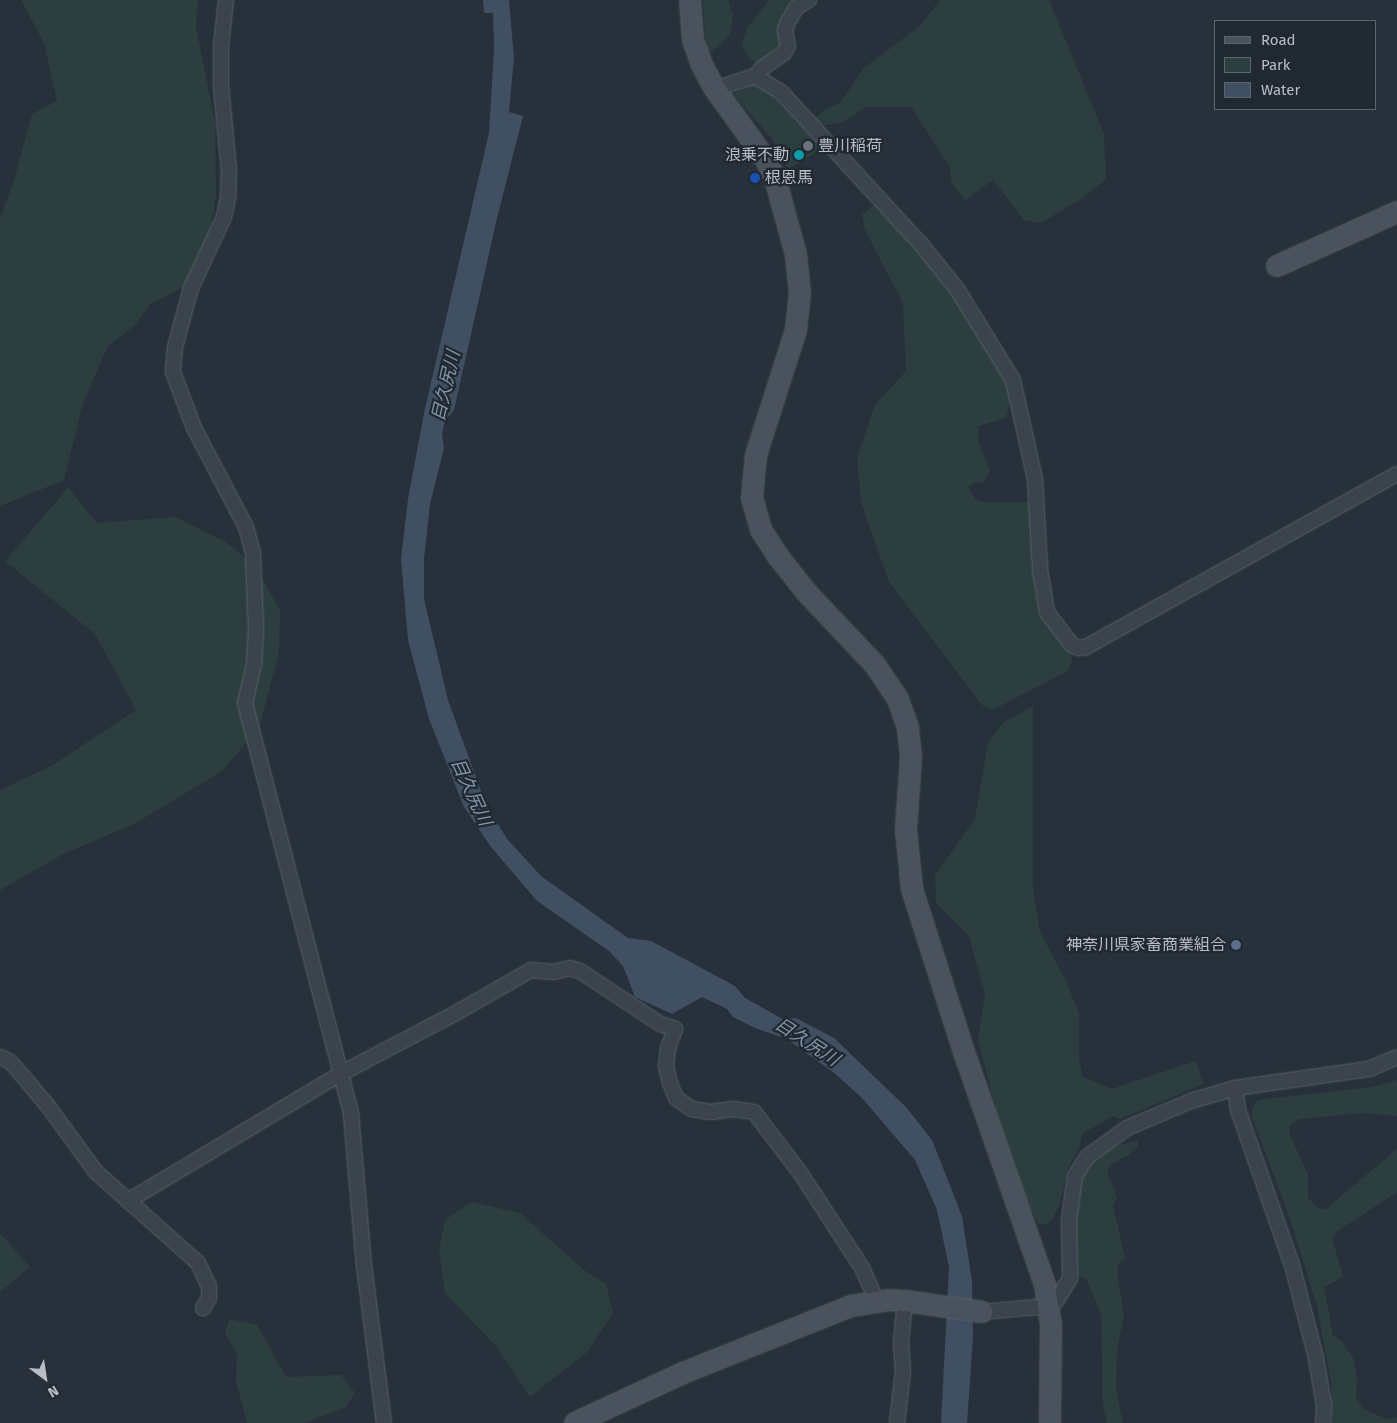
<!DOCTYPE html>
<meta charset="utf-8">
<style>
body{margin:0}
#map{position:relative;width:1397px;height:1423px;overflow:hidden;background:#28313b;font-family:"Fira Sans","Noto Sans JP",sans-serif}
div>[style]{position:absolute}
.green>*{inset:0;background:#2c3f3e}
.water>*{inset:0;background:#404f62}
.roads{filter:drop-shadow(0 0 1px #59616a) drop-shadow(0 0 1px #59616a)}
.street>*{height:14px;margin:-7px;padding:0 7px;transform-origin:7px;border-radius:7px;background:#3b434c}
.secondary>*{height:20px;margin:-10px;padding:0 10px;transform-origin:10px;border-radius:10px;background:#4a525e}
.dots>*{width:14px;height:14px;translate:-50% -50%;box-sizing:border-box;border:2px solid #202831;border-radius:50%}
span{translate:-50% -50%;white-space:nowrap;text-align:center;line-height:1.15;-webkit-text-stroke:4.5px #202831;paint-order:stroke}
.poi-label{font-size:16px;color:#b7bec7}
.left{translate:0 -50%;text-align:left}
.right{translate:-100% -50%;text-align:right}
.water-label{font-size:18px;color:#8395aa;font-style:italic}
.legend{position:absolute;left:1214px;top:20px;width:162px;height:90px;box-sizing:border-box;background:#202831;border:1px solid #5c646d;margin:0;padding:6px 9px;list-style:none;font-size:15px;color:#b7bec7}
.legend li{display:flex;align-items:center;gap:10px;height:25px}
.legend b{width:25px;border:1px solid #5c646d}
.north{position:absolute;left:20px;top:1353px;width:50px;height:50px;-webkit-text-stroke:4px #202831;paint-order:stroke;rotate:149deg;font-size:14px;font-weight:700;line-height:20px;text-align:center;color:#b7bec7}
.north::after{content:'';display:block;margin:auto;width:18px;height:22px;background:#b7bec7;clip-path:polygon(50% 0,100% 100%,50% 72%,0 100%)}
</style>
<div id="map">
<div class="green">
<i style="clip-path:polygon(21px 0,198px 0,196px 27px,215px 122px,216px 196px,208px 246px,186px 286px,150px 304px,135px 325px,107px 347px,83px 403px,64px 480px,0 506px,0 219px,14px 180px,32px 114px,57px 101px,44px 43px)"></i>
<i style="clip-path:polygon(703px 0,728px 0,733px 16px,730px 35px,712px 52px,707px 48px,705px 34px)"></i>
<i style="clip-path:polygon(769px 0,799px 0,781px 45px,758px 64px,749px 58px,742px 46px,747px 28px)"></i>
<i style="clip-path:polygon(940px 0,1049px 0,1104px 134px,1106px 179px,1084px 197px,1041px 223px,1024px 220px,993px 180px,965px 200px,951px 182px,950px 167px,911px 107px,866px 107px,843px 122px,828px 125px,822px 125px,814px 120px,824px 110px,840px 103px,864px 68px,920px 26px)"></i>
<i style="clip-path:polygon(755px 83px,766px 89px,781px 103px,826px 147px,788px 169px,773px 140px,733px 94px)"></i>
<i style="clip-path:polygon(876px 203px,980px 318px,1013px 385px,1006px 418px,978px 426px,979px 444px,990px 471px,983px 483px,975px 482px,968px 487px,975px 499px,984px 502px,1028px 502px,1037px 512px,1047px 609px,1068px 644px,1072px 661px,1068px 671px,992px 710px,982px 705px,889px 582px,861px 502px,857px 457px,875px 405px,906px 371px,903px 303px,865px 230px,862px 215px)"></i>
<i style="clip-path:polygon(68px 488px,97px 523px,175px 517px,224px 541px,254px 565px,280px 610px,279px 653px,259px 728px,222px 771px,134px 824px,63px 854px,0 890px,0 790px,53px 765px,136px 710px,95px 634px,5px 561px)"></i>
<i style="clip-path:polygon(1033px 706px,1033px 889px,1040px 932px,1066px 981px,1079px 1014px,1079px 1059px,1083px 1077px,1112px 1089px,1196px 1061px,1203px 1084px,1120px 1119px,1113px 1116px,1082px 1134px,1079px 1149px,1068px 1168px,1060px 1203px,1052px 1220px,1045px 1225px,1038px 1223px,1012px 1172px,978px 1040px,985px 995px,969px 936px,936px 903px,935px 875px,975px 819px,988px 742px,1003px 723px)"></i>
<i style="clip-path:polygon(1397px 1080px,1397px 1116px,1361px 1113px,1299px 1119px,1290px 1125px,1289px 1133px,1308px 1175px,1308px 1198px,1318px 1208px,1326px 1209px,1397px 1149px,1397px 1192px,1336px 1232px,1333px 1241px,1343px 1277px,1324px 1287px,1333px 1336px,1342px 1341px,1353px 1358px,1357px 1378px,1356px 1398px,1365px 1410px,1387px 1419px,1397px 1417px,1397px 1423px,1332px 1423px,1331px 1382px,1317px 1306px,1288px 1213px,1252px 1117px,1252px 1108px,1258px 1100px,1372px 1087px)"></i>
<i style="clip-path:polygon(1137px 1140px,1139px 1145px,1128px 1155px,1113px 1163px,1107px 1170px,1117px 1198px,1113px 1205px,1125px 1258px,1118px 1265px,1117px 1272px,1124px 1316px,1117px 1350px,1116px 1390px,1123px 1423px,1107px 1423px,1103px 1404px,1101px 1315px,1086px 1278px,1076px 1275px,1075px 1220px,1080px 1183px,1089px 1163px,1102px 1151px)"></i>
<i style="clip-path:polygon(471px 1202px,520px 1213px,584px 1270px,606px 1284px,613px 1313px,587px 1352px,530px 1397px,496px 1346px,445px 1293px,439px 1250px,445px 1220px)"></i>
<i style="clip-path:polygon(0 1233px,30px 1267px,0 1292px)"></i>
<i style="clip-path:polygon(229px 1319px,257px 1325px,286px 1377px,341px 1375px,355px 1393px,346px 1407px,304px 1423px,247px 1423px,236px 1381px,237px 1353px,225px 1334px)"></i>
</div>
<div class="water">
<i style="clip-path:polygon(483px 0,509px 0,514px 58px,509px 112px,523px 116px,497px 218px,454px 410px,445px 421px,442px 434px,444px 448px,430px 504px,424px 559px,424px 599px,448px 700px,485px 802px,507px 839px,541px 876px,628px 938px,651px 941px,735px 986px,745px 998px,783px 1019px,796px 1018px,834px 1038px,906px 1107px,932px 1140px,962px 1216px,972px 1281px,973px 1337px,967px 1423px,941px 1423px,949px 1267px,937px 1210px,915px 1160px,862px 1098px,833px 1072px,787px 1039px,755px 1028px,733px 1017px,727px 1009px,702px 997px,672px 1014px,635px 997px,623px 966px,609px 951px,537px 901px,491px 847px,464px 807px,429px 719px,408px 640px,401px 559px,408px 499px,424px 413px,489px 133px,494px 48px,493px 13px,484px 13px)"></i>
</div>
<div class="roads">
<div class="street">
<i style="left:226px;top:0;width:46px;rotate:96.2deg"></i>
<i style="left:221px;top:46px;width:40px;rotate:90deg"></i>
<i style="left:221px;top:86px;width:84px;rotate:84.6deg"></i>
<i style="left:229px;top:170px;width:28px;rotate:92deg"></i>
<i style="left:228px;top:198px;width:19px;rotate:102deg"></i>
<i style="left:224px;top:217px;width:78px;rotate:114.9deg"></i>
<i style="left:191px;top:288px;width:61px;rotate:105.2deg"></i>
<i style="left:175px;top:347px;width:25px;rotate:95deg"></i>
<i style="left:173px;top:372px;width:60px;rotate:69.4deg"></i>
<i style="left:194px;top:428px;width:112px;rotate:62.3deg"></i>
<i style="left:246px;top:527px;width:28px;rotate:75deg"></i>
<i style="left:253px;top:554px;width:75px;rotate:87.7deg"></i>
<i style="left:256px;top:629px;width:35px;rotate:93deg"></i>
<i style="left:254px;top:664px;width:40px;rotate:103deg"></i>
<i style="left:245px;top:703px;width:424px;rotate:75.5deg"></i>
<i style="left:351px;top:1114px;width:152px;rotate:85.1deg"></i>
<i style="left:364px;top:1265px;width:159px;rotate:82.8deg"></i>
<i style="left:755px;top:76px;width:9px;rotate:-49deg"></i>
<i style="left:761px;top:69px;width:28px;rotate:-35deg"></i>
<i style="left:784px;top:53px;width:8px;rotate:-60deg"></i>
<i style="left:788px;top:46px;width:16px;rotate:-101deg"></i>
<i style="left:785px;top:30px;width:9px;rotate:-69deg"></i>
<i style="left:788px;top:22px;width:17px;rotate:-59deg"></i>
<i style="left:797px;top:7px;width:14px;rotate:-30deg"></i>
<i style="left:715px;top:89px;width:42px;rotate:-18deg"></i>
<i style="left:755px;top:76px;width:31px;rotate:32deg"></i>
<i style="left:781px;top:92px;width:207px;rotate:47.4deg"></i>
<i style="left:921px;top:244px;width:58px;rotate:51.3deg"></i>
<i style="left:957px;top:289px;width:107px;rotate:58.4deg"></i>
<i style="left:1013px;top:380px;width:101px;rotate:77.5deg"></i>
<i style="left:1035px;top:479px;width:90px;rotate:86.8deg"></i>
<i style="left:1040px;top:569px;width:44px;rotate:80.8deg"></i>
<i style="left:1047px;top:612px;width:41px;rotate:52.9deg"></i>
<i style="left:1072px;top:645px;width:7px;rotate:27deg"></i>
<i style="left:1078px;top:648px;width:8px;rotate:-7deg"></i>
<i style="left:1086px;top:647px;width:356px;rotate:-29.1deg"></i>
<i style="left:0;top:1057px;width:10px;rotate:24deg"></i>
<i style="left:9px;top:1061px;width:8px;rotate:45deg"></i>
<i style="left:15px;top:1067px;width:51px;rotate:49.8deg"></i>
<i style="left:48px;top:1106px;width:82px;rotate:54deg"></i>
<i style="left:96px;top:1172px;width:137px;rotate:41.7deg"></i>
<i style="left:198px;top:1263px;width:26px;rotate:65deg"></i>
<i style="left:209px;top:1287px;width:11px;rotate:90deg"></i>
<i style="left:209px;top:1298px;width:12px;rotate:121deg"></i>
<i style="left:1235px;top:1088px;width:22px;rotate:82deg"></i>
<i style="left:1238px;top:1110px;width:164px;rotate:70.8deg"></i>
<i style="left:1292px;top:1265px;width:96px;rotate:75.5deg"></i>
<i style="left:1316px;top:1358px;width:49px;rotate:80.5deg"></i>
<i style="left:1324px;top:1406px;width:17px;rotate:93deg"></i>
<i style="left:128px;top:1201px;width:249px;rotate:-30.9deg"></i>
<i style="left:342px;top:1073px;width:129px;rotate:-27.8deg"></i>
<i style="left:456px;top:1013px;width:86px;rotate:-29.8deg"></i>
<i style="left:531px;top:970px;width:23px;rotate:5deg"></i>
<i style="left:554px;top:972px;width:16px;rotate:-14deg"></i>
<i style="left:570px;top:968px;width:10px;rotate:17deg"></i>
<i style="left:580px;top:971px;width:96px;rotate:33.5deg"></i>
<i style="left:660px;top:1024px;width:16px;rotate:18deg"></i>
<i style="left:675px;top:1029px;width:20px;rotate:110deg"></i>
<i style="left:668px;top:1048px;width:18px;rotate:96deg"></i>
<i style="left:666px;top:1066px;width:17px;rotate:77deg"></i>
<i style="left:670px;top:1083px;width:16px;rotate:68deg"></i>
<i style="left:676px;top:1098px;width:19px;rotate:35deg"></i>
<i style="left:692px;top:1109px;width:19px;rotate:9deg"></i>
<i style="left:711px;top:1112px;width:22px;rotate:-8deg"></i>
<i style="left:733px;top:1109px;width:21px;rotate:8deg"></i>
<i style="left:754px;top:1112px;width:78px;rotate:52.8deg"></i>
<i style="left:801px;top:1174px;width:112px;rotate:57deg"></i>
<i style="left:862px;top:1268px;width:37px;rotate:66deg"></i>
<i style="left:982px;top:1312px;width:55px;rotate:-5.2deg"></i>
<i style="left:1037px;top:1307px;width:12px;rotate:-9deg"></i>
<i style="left:1049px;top:1305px;width:9px;rotate:-32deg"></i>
<i style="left:1057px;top:1300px;width:26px;rotate:-59deg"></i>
<i style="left:1070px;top:1278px;width:58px;rotate:-91deg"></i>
<i style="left:1069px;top:1220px;width:44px;rotate:-82.2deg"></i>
<i style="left:1075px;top:1176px;width:22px;rotate:-58deg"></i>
<i style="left:1087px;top:1157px;width:49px;rotate:-35.9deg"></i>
<i style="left:1127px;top:1128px;width:69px;rotate:-22.9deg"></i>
<i style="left:1191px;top:1101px;width:46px;rotate:-16.5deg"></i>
<i style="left:1235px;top:1088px;width:135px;rotate:-8.1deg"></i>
<i style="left:1369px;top:1069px;width:30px;rotate:-23deg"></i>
<i style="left:897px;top:1423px;width:52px;rotate:-83.4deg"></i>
<i style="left:903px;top:1371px;width:29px;rotate:-94deg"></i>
<i style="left:901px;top:1342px;width:41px;rotate:-84.4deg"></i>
</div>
<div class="secondary">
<i style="left:690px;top:0;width:40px;rotate:85.7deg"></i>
<i style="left:693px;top:40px;width:27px;rotate:70deg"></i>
<i style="left:702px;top:65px;width:27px;rotate:62deg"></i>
<i style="left:715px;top:89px;width:87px;rotate:54.3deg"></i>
<i style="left:766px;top:160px;width:20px;rotate:63deg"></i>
<i style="left:775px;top:178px;width:80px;rotate:74.7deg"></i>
<i style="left:796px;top:255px;width:37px;rotate:84deg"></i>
<i style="left:800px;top:292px;width:38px;rotate:96deg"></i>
<i style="left:796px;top:330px;width:131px;rotate:107.7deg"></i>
<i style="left:756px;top:455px;width:43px;rotate:95.3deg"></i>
<i style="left:752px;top:498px;width:33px;rotate:74deg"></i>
<i style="left:761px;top:530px;width:30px;rotate:57deg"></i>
<i style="left:777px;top:555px;width:48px;rotate:51.7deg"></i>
<i style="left:807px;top:593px;width:99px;rotate:46.6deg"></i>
<i style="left:875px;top:665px;width:41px;rotate:55.9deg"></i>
<i style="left:898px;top:699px;width:31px;rotate:71deg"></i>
<i style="left:908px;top:728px;width:30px;rotate:84deg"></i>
<i style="left:911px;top:758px;width:72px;rotate:94deg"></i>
<i style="left:906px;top:830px;width:59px;rotate:84.2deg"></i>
<i style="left:912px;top:889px;width:171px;rotate:72.3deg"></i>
<i style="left:964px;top:1052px;width:247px;rotate:70.8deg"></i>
<i style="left:1045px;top:1285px;width:40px;rotate:81.5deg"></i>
<i style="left:1051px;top:1325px;width:98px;rotate:90.6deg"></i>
<i style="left:1277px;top:266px;width:132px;rotate:-24.2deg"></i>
<i style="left:575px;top:1423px;width:119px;rotate:-24.8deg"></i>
<i style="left:683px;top:1373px;width:181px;rotate:-21.7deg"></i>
<i style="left:851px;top:1306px;width:38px;rotate:-9deg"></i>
<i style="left:889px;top:1300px;width:16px;rotate:4deg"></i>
<i style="left:905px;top:1301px;width:78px;rotate:8.1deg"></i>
</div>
</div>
<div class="dots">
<i style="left:808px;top:146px;background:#6b7280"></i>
<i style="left:799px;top:155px;background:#0f9aa8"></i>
<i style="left:755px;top:178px;background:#1a4fb4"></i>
<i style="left:1236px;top:945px;background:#5c6f8a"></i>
</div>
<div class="poi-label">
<span class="left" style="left:818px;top:146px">豊川稲荷</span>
<span class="right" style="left:789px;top:155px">浪乗不動</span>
<span class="left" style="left:765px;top:178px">根恩馬</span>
<span class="right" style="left:1226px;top:945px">神奈川県家畜商業組合</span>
</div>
<div class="water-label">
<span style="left:446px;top:386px;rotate:-77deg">目久尻川</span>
<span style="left:471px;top:792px;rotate:65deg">目久尻川</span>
<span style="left:807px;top:1042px;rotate:33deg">目久尻川</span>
</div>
<ul class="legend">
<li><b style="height:6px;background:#4a525e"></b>Road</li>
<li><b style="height:14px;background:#2c3f3e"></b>Park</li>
<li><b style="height:14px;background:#404f62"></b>Water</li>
</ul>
<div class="north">N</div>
</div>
